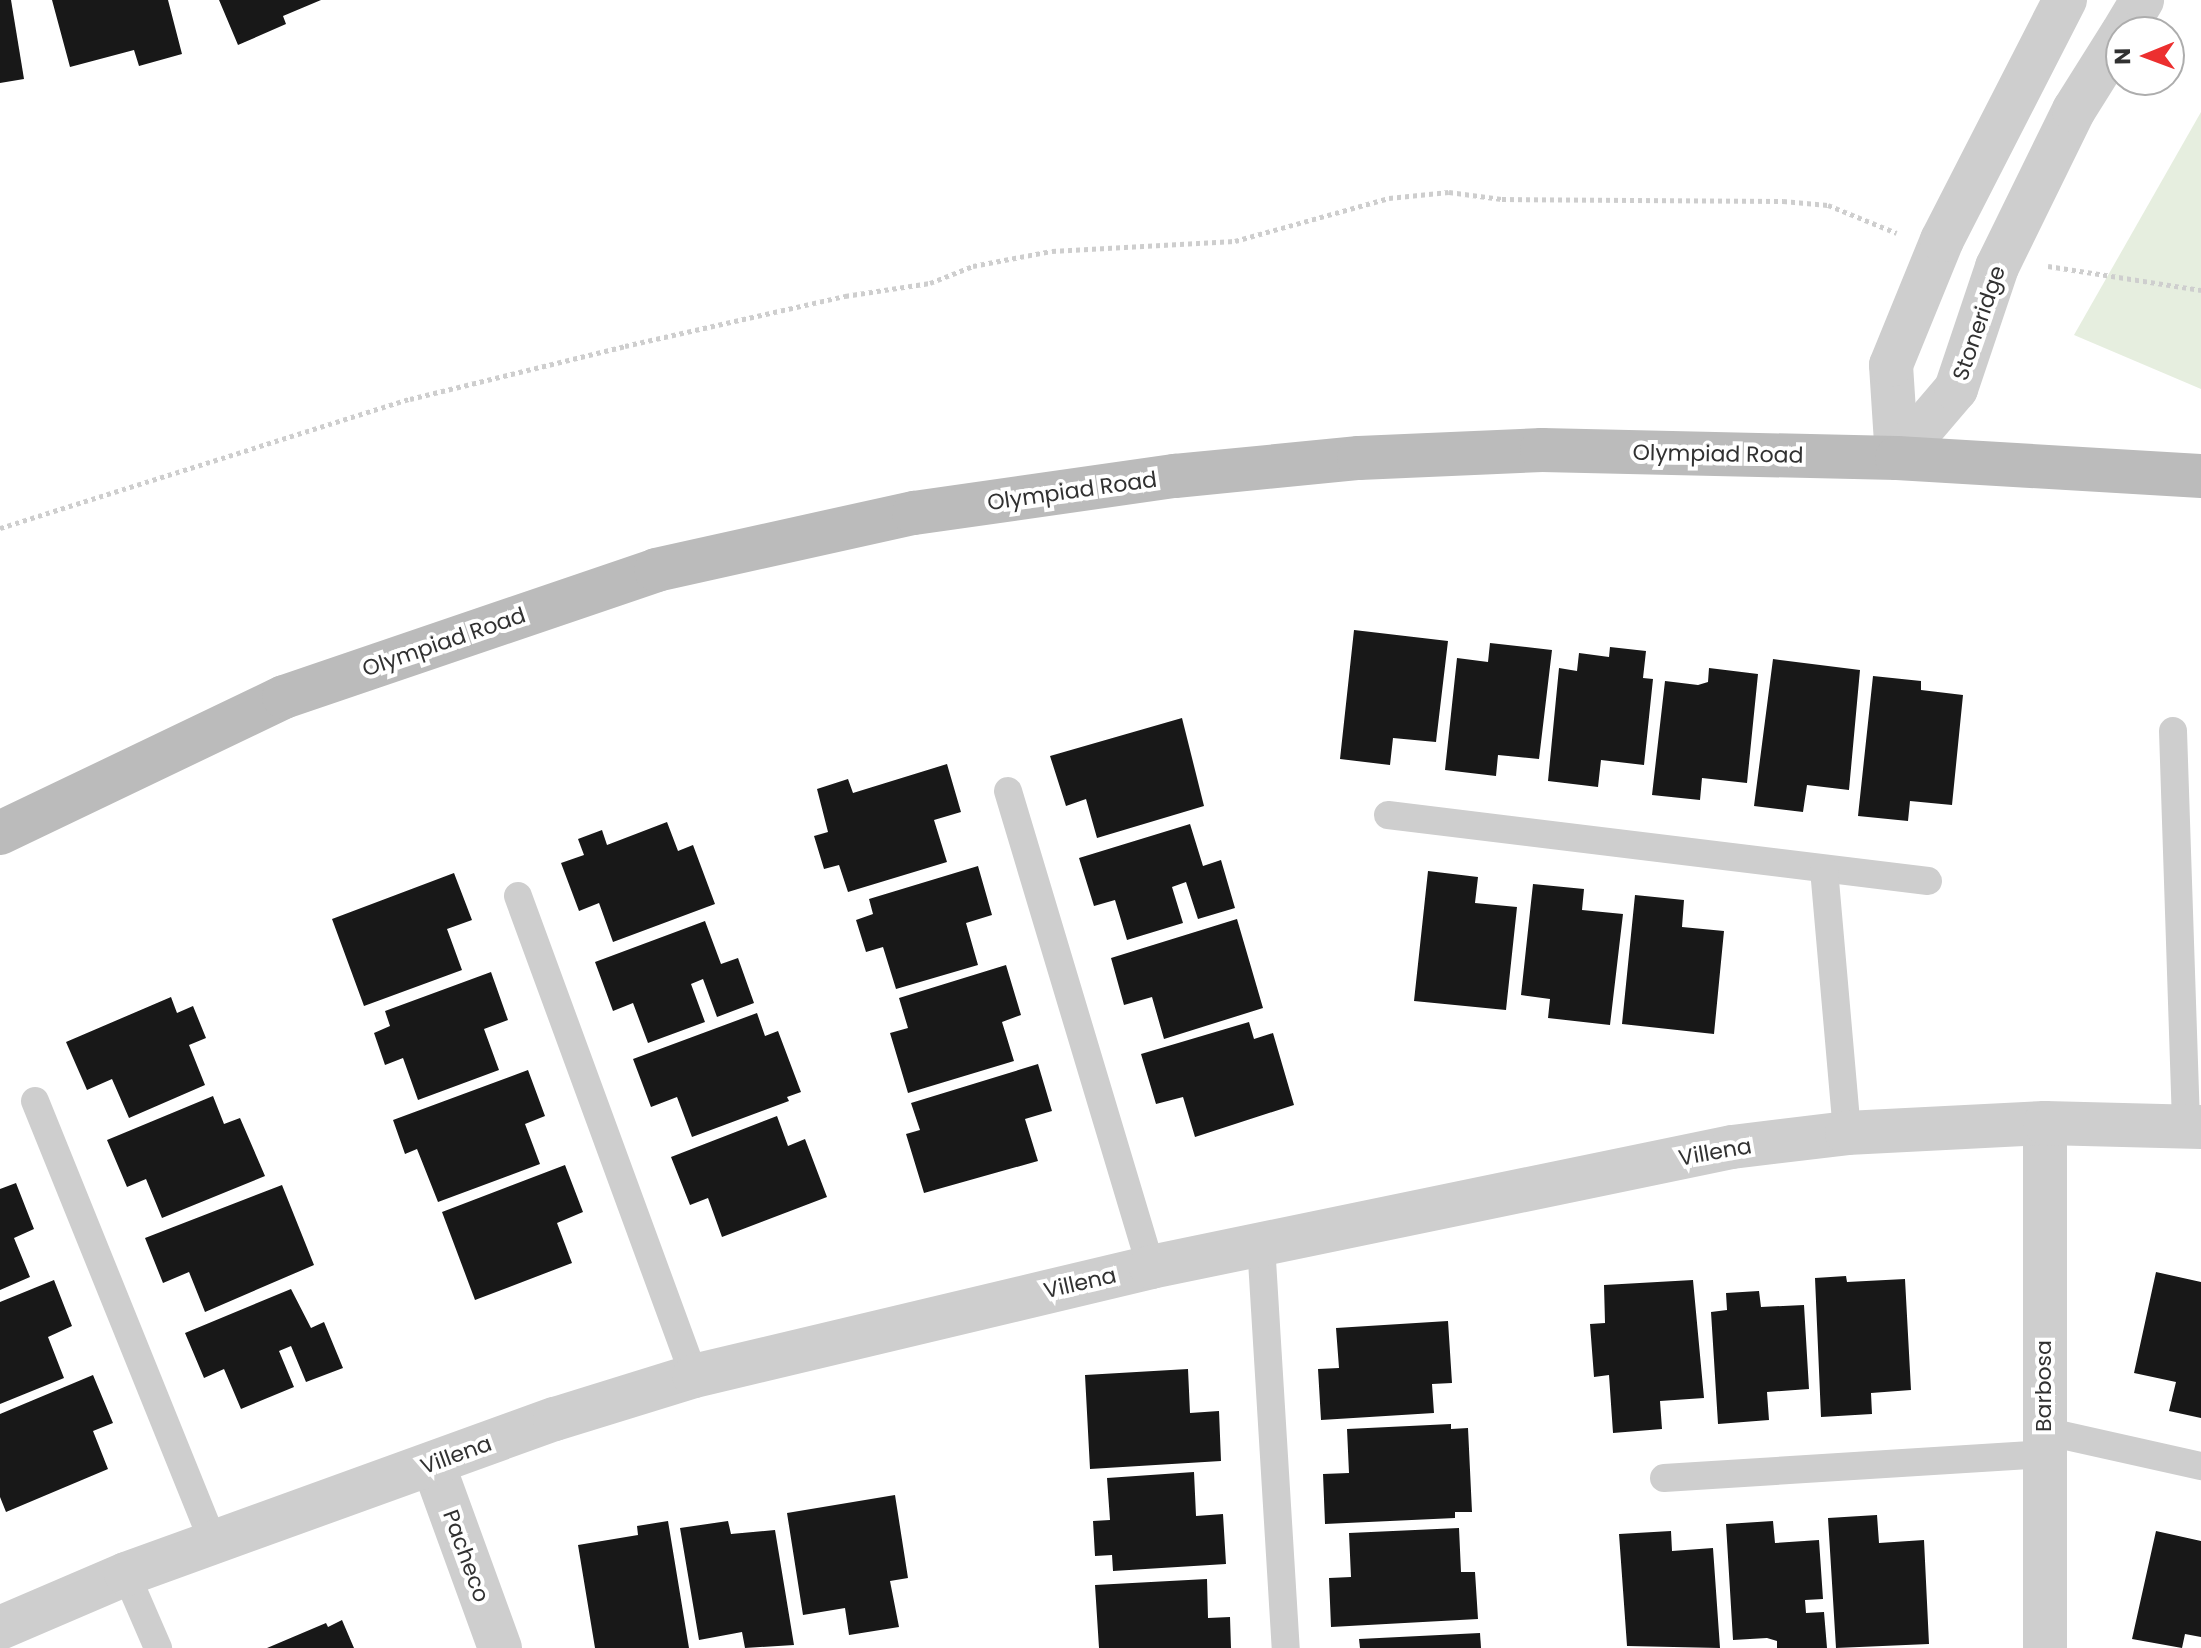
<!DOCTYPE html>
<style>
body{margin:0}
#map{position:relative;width:2201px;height:1648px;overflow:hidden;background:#fff;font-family:Poppins,sans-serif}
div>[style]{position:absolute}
.green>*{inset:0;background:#e6eedf}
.building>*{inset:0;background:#181818}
.path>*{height:5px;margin-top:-2.5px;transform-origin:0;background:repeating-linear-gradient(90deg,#cecece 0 4px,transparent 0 8px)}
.service>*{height:28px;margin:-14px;padding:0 14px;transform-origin:14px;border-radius:14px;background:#cecece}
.minor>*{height:44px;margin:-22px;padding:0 22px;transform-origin:22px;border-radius:22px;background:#cecece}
.secondary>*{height:44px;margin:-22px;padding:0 22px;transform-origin:22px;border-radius:22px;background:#bbb}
span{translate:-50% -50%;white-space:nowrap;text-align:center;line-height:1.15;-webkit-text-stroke:8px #fff;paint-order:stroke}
.street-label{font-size:22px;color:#313131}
.north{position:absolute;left:2105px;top:16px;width:80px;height:80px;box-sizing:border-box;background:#fff;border:2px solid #adadad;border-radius:50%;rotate:269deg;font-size:22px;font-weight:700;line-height:32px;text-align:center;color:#313131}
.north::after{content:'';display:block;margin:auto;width:28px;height:36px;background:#ec2f2f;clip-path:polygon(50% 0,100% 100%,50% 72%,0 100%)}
</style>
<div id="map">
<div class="green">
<i style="clip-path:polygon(2201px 112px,2201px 389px,2074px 335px)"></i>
</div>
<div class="building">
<i style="clip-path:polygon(0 0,11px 0,24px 79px,0 83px)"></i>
<i style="clip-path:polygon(52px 0,168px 0,182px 54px,139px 66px,134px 50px,70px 67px)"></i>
<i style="clip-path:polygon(219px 0,321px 0,283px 16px,286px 24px,238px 45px)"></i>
<i style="clip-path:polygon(1354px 630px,1448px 641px,1436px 742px,1393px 738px,1390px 765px,1340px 759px)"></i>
<i style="clip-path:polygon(1490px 643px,1552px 650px,1539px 759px,1498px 755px,1496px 776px,1445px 770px,1457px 658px,1488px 662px)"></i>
<i style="clip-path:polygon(1610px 647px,1646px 651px,1643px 678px,1653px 679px,1644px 765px,1601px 760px,1598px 787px,1548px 781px,1559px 668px,1577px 671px,1579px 653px,1609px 657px)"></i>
<i style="clip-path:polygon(1773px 659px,1860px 670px,1849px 790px,1807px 785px,1803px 812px,1754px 806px)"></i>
<i style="clip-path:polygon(1709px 668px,1758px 674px,1747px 783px,1702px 778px,1700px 800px,1652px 795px,1665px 681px,1698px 685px,1708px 682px)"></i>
<i style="clip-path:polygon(1873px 676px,1921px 681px,1921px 690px,1963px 695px,1952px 805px,1910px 801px,1908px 821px,1858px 816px)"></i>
<i style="clip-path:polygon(1182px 718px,1204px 806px,1097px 838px,1086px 799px,1066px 806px,1050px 756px)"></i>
<i style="clip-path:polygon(947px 764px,961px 812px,934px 820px,947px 862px,848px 892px,839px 865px,824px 869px,814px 836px,828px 832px,817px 789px,848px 779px,853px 793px)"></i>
<i style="clip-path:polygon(667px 822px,678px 851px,693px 845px,715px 904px,613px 942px,599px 903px,579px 911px,561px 863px,584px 855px,578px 839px,602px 830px,607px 845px)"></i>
<i style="clip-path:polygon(1190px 824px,1203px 866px,1221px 860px,1235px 908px,1198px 919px,1186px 882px,1172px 887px,1183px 923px,1127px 940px,1115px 900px,1094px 906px,1079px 858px)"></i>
<i style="clip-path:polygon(978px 866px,992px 915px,966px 923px,978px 965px,896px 989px,883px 947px,866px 952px,856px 920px,873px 914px,869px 899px)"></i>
<i style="clip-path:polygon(1428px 871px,1478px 877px,1475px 903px,1517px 907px,1506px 1010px,1414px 1001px)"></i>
<i style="clip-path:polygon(454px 873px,472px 920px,447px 929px,462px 970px,364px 1006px,332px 919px)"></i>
<i style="clip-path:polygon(1533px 884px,1584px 889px,1582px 910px,1623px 914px,1610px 1025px,1548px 1018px,1550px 999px,1521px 995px)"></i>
<i style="clip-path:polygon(1635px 895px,1684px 900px,1682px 927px,1724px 931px,1714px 1034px,1622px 1024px)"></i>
<i style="clip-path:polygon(1237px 919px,1263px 1008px,1164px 1039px,1152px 997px,1124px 1005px,1111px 958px)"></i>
<i style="clip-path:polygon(705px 921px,721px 964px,738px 958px,754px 1003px,717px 1017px,703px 979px,691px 984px,705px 1022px,648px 1043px,633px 1003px,613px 1011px,595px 962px)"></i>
<i style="clip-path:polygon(1006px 965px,1021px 1015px,1002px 1022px,1014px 1061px,908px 1093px,890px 1033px,908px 1028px,899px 998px)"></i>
<i style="clip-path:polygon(491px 972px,508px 1020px,484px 1029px,499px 1070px,418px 1100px,403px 1058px,385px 1065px,374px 1033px,390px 1026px,385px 1011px)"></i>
<i style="clip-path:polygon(171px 997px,177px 1013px,193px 1006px,206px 1038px,189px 1045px,205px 1085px,129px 1118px,112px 1079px,87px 1090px,66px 1042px)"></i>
<i style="clip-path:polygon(757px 1013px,765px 1036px,778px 1031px,801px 1092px,787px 1097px,789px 1101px,692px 1137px,677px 1097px,651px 1107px,633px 1059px)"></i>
<i style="clip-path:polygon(1249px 1022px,1254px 1039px,1273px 1033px,1294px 1105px,1195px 1137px,1183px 1097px,1156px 1104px,1141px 1054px)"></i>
<i style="clip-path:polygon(1038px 1064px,1052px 1111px,1025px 1119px,1038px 1161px,924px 1193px,906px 1134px,920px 1130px,911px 1103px)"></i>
<i style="clip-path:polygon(528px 1070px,545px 1116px,525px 1124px,540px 1164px,438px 1202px,417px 1149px,405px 1154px,393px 1120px)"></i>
<i style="clip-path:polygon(213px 1096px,224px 1124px,240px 1118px,265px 1176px,162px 1218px,146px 1179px,127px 1187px,107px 1140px)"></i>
<i style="clip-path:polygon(777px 1116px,788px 1146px,805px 1139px,827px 1197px,722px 1237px,708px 1198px,690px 1205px,671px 1157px)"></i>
<i style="clip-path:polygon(565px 1165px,583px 1212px,557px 1223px,572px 1263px,475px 1300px,442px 1212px)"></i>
<i style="clip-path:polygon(16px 1183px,34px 1229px,14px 1238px,30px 1277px,0 1290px,0 1189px)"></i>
<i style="clip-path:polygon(282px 1185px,314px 1265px,205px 1312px,189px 1272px,163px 1283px,145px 1238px)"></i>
<i style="clip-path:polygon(2156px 1272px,2201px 1282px,2201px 1418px,2169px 1411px,2176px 1382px,2134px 1373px)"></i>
<i style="clip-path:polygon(1846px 1276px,1847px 1282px,1905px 1279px,1911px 1390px,1871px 1393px,1872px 1414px,1821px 1417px,1815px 1278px)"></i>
<i style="clip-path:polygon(54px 1280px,72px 1326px,48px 1337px,64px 1378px,0 1404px,0 1302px)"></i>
<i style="clip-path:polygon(1693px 1280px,1704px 1398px,1660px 1401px,1662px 1429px,1613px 1433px,1609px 1375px,1594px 1377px,1590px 1324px,1605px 1323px,1604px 1285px)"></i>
<i style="clip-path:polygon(291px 1289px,311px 1328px,324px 1322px,343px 1368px,306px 1382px,291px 1346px,279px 1351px,294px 1387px,241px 1409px,224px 1369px,204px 1378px,185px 1333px)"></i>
<i style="clip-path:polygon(1759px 1291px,1761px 1307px,1804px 1305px,1809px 1389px,1767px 1392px,1769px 1420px,1718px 1424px,1711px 1312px,1727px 1310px,1726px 1293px)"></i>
<i style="clip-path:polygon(1448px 1321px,1452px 1383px,1432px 1384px,1434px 1413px,1321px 1420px,1318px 1369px,1339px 1368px,1336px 1328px)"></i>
<i style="clip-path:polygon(1188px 1369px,1190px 1413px,1219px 1411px,1221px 1461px,1090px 1469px,1085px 1375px)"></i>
<i style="clip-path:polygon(93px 1375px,113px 1423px,93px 1431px,108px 1469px,6px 1512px,0 1497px,0 1414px)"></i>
<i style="clip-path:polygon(1451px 1424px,1451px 1429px,1468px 1428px,1472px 1512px,1455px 1512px,1455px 1518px,1325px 1524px,1323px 1474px,1349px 1473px,1347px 1429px)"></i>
<i style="clip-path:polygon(1194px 1472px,1196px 1516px,1223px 1514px,1226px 1564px,1113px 1571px,1112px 1555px,1095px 1556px,1093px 1521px,1110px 1520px,1107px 1478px)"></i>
<i style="clip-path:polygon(895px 1495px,908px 1578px,890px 1581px,899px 1627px,849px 1635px,845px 1608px,803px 1615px,787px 1513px)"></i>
<i style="clip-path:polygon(1877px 1515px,1879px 1543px,1924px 1540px,1929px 1644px,1836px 1648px,1828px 1518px)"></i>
<i style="clip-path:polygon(668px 1521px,689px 1648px,595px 1648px,578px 1545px,638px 1535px,637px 1526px)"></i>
<i style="clip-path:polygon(728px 1521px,731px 1534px,775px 1530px,794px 1645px,745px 1648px,742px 1632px,699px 1640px,680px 1528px)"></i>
<i style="clip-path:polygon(1773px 1521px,1775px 1543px,1819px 1540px,1823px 1599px,1805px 1600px,1806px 1613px,1824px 1612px,1827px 1648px,1777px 1648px,1777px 1641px,1767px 1638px,1733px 1640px,1726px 1524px)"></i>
<i style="clip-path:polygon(1459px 1528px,1461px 1572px,1475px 1572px,1478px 1619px,1331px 1627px,1329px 1578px,1351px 1577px,1349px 1533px)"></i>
<i style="clip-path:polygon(1671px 1531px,1672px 1551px,1713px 1548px,1720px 1648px,1627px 1646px,1619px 1534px)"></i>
<i style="clip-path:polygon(2156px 1531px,2201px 1541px,2201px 1637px,2185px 1634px,2182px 1648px,2132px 1639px)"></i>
<i style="clip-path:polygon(1207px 1579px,1208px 1618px,1230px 1617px,1231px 1648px,1099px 1648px,1095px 1585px)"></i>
<i style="clip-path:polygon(342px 1620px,354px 1648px,267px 1648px,326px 1623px,328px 1627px)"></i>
<i style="clip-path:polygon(1480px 1633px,1481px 1648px,1360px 1648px,1359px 1639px)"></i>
</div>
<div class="path">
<i style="left:2048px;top:266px;width:155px;rotate:8.9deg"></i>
<i style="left:0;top:528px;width:430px;rotate:-17.5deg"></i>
<i style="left:410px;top:399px;width:221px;rotate:-13.8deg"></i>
<i style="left:625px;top:346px;width:226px;rotate:-12.8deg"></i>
<i style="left:845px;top:296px;width:86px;rotate:-8.7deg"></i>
<i style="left:930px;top:283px;width:46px;rotate:-21.6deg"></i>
<i style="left:973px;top:266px;width:80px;rotate:-10.8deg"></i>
<i style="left:1052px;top:251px;width:183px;rotate:-3.1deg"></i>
<i style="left:1235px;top:241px;width:160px;rotate:-15.6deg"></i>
<i style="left:1389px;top:198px;width:60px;rotate:-5.7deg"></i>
<i style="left:1449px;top:192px;width:53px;rotate:7.5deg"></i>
<i style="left:1502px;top:199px;width:281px;rotate:0.4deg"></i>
<i style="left:1783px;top:201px;width:45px;rotate:5.1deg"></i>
<i style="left:1828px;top:205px;width:74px;rotate:22.1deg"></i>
</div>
<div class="service">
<i style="left:2173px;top:731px;width:396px;rotate:88.1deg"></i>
<i style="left:1008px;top:791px;width:497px;rotate:73.3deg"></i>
<i style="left:1388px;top:815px;width:544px;rotate:6.97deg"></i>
<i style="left:1824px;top:869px;width:265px;rotate:85deg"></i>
<i style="left:518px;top:896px;width:511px;rotate:69.86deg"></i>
<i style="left:35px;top:1101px;width:479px;rotate:68deg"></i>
<i style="left:1261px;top:1244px;width:405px;rotate:86.5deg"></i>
<i style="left:2044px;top:1431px;width:161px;rotate:12.6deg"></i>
<i style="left:1664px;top:1478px;width:381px;rotate:-3.6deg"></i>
<i style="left:126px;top:1574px;width:81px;rotate:66.6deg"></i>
</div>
<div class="minor">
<i style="left:2123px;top:32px;width:37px;rotate:-59deg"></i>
<i style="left:1897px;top:458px;width:93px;rotate:-93.7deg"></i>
<i style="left:1891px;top:365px;width:135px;rotate:-67.8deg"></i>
<i style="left:1942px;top:240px;width:270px;rotate:-62.9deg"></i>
<i style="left:1897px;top:458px;width:91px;rotate:-49.5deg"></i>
<i style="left:1956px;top:389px;width:129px;rotate:-71.4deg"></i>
<i style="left:1997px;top:267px;width:175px;rotate:-63.9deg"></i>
<i style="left:2074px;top:110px;width:89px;rotate:-57.9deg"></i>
<i style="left:2045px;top:1123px;width:525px;rotate:90deg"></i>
<i style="left:433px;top:1464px;width:196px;rotate:70deg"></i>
<i style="left:0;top:1628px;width:137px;rotate:-23.2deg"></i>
<i style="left:126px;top:1574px;width:456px;rotate:-19.9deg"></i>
<i style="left:555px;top:1419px;width:145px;rotate:-17.2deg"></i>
<i style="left:694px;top:1376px;width:470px;rotate:-13.4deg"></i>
<i style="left:1151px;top:1267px;width:593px;rotate:-11.67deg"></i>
<i style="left:1732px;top:1147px;width:116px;rotate:-6.9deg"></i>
<i style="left:1847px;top:1133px;width:198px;rotate:-2.9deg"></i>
<i style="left:2045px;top:1123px;width:156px;rotate:1.5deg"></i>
</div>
<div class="secondary">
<i style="left:0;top:833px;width:315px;rotate:-25.6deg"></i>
<i style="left:284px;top:697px;width:393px;rotate:-18.8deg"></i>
<i style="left:656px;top:570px;width:264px;rotate:-12.5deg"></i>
<i style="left:914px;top:513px;width:264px;rotate:-8.1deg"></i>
<i style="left:1175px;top:476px;width:185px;rotate:-5.6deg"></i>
<i style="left:1359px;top:458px;width:183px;rotate:-2.5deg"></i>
<i style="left:1542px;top:450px;width:355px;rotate:1.3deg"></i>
<i style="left:1897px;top:458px;width:305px;rotate:3.4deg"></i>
</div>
<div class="street-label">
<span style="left:1979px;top:323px;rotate:-71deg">Stoneridge</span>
<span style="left:1718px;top:454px;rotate:1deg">Olympiad Road</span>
<span style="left:1072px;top:491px;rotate:-8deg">Olympiad Road</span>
<span style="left:444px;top:642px;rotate:-19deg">Olympiad Road</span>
<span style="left:1715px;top:1152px;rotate:-10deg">Villena</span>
<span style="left:1080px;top:1283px;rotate:-13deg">Villena</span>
<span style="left:2044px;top:1386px;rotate:-90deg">Barbosa</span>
<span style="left:456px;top:1455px;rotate:-20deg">Villena</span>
<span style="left:466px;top:1556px;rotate:70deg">Pacheco</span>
</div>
<div class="north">N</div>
</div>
